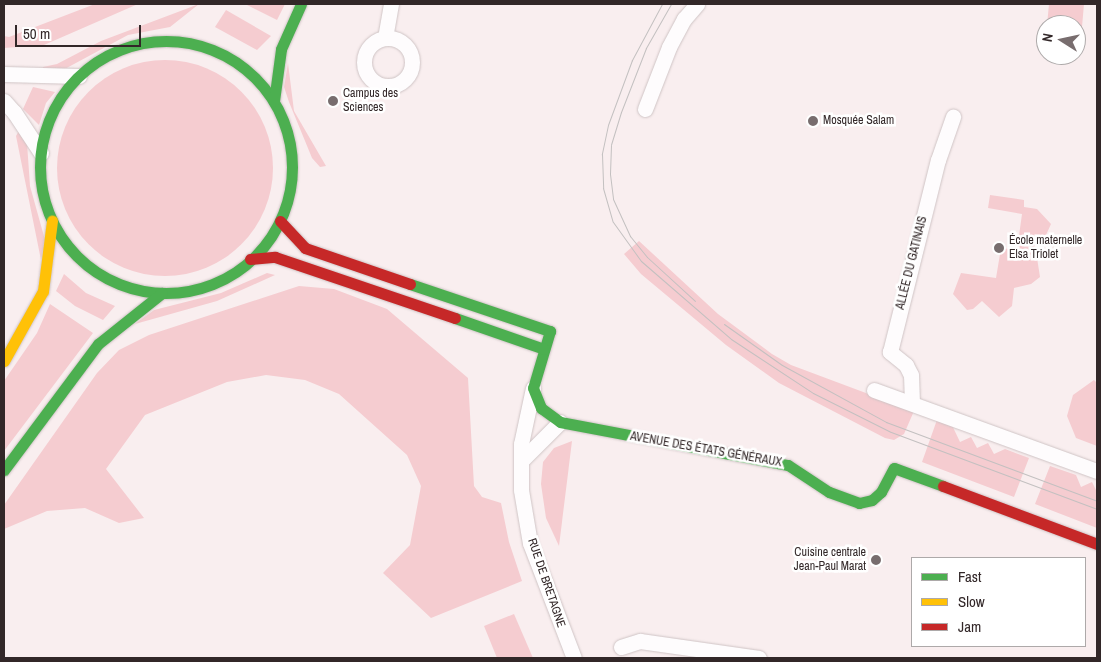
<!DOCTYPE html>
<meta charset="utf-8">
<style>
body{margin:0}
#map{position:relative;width:1101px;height:662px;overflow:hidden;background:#f9eeef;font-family:"Archivo Narrow",sans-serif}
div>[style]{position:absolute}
.green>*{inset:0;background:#f5ccd0}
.round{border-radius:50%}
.roads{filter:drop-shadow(0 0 1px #cfc4c5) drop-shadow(0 0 1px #cfc4c5)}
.street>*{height:15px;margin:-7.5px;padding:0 7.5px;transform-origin:7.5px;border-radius:7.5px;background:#fefcfd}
.street>.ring{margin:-7.5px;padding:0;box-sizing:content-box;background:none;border:15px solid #fefcfd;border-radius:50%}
.fast>*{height:11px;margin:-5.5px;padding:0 5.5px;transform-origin:5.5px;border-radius:5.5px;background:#4caf50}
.fast>.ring{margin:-5.5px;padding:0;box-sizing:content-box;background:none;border:11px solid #4caf50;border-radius:50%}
.slow>*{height:11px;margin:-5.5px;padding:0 5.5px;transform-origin:5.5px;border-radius:5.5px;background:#ffc107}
.jam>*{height:11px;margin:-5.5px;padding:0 5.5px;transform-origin:5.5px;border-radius:5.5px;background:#c62828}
.tram>*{height:1px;margin:-0.5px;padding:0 0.5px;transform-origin:0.5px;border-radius:0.5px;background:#c3c0c0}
.dots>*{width:14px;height:14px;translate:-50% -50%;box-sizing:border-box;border:2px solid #fff;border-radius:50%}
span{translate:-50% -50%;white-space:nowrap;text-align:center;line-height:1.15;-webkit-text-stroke:5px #fff;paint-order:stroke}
.poi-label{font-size:12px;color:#322728}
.left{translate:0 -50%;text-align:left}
.right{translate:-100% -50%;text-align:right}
.street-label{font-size:12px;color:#322728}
.frame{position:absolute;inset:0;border:5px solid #322728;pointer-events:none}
.legend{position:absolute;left:911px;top:557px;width:175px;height:90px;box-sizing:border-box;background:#fff;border:1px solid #ada9a9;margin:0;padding:6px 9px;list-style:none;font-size:15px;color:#322728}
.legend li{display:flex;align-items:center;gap:10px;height:25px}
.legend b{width:25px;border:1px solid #ada9a9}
.north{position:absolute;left:1036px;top:15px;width:50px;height:50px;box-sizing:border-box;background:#fff;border:1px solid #ada9a9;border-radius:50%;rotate:280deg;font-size:14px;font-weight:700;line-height:20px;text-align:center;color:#322728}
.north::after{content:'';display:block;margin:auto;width:18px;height:22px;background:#786d6e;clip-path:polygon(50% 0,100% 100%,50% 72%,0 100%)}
.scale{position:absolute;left:15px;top:25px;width:126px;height:22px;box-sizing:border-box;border:2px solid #322728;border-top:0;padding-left:6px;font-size:15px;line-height:18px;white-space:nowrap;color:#322728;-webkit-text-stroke:4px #fff;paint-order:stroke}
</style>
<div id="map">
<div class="green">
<i style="clip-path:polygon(95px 4px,138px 4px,44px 45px,4px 48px,4px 36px,9px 37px)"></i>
<i style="clip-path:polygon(199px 4px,170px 27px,128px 35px,61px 71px,40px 74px,43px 67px,57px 64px,101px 41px)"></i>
<i style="clip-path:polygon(245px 4px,285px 4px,277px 20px)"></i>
<i style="clip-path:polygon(1049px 4px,1084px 4px,1080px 50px,1076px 50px,1076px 25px,1047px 25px)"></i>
<i style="clip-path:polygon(226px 10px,271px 36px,257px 50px,215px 27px)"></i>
<i class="round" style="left:57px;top:60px;width:216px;height:216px"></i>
<i style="clip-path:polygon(288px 63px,294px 111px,326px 166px,320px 167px,312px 158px,289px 102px,284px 87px)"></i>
<i style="clip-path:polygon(33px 87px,55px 92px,46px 103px,39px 125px,23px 109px)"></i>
<i style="clip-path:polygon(20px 129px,27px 143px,30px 186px,45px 240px,41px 260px,16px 136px)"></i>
<i style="clip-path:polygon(990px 195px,1024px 200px,1024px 207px,1037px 209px,1051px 224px,1046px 235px,1035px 245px,1040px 277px,1031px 284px,1014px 288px,1012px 306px,999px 317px,982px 301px,973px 309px,967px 310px,953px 294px,961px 273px,996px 278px,1001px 248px,1017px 250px,1022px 214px,988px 208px)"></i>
<i style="clip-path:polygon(639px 241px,718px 314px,772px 354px,791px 365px,914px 411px,904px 434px,894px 440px,885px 438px,779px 383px,726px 345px,641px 274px,624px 254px)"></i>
<i style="clip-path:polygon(267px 273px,275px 275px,217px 301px,135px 324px,154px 310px,221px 293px)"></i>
<i style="clip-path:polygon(64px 274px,86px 293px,115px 306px,103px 320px,75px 306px,56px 291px)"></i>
<i style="clip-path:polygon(299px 286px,334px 289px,387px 309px,468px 378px,474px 486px,482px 497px,501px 503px,509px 542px,522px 581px,431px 618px,383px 573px,410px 545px,421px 486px,407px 455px,339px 394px,305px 380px,266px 375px,227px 382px,145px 415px,106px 469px,144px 518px,119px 523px,85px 508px,47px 511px,4px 529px,4px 505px,97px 373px,119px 350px,149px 335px)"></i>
<i style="clip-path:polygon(50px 304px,93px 333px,4px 451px,4px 381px,37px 333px)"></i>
<i style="clip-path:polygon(1094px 380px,1097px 383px,1097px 446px,1076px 438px,1067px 416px,1073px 395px)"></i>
<i style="clip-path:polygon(938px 417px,950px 421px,960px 442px,971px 437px,977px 448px,988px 443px,994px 454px,1005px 449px,1029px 458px,1014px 497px,922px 462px)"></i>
<i style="clip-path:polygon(572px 441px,559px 546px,546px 518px,541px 484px,543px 462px,554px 448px)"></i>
<i style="clip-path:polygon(1050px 466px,1076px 475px,1081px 487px,1092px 482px,1097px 492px,1097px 528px,1035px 504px)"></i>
<i style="clip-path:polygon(514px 614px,533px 658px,497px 658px,484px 626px)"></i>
</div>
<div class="roads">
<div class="street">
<i style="left:385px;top:38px;width:35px;rotate:-80deg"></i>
<i class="ring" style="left:364px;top:38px;width:33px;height:33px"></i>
<i style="left:4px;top:74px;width:75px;rotate:1.5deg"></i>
<i style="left:4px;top:101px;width:15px;rotate:48deg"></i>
<i style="left:14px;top:112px;width:49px;rotate:56.6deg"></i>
<i style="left:645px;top:109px;width:66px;rotate:-68.8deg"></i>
<i style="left:669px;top:47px;width:32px;rotate:-62deg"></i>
<i style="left:684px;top:19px;width:20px;rotate:-49deg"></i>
<i style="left:533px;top:388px;width:57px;rotate:102.1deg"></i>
<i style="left:521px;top:444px;width:46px;rotate:90deg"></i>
<i style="left:521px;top:490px;width:54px;rotate:80.4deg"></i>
<i style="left:530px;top:543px;width:123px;rotate:69.1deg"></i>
<i style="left:874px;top:390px;width:237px;rotate:20deg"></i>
<i style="left:912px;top:403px;width:28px;rotate:-92deg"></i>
<i style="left:911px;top:375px;width:11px;rotate:-117deg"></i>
<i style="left:906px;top:365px;width:21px;rotate:-141deg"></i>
<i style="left:890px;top:352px;width:198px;rotate:-76deg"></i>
<i style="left:938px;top:160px;width:46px;rotate:-70.8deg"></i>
<i style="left:521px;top:461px;width:55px;rotate:-45deg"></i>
<i style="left:621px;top:647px;width:20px;rotate:-18deg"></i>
<i style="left:640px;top:641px;width:120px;rotate:8.1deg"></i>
</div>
<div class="fast">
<i class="ring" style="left:40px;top:41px;width:241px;height:241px"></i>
<i style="left:274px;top:101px;width:52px;rotate:-82.3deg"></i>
<i style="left:281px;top:49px;width:49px;rotate:-66deg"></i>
<i style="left:410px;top:284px;width:148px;rotate:18.6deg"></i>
<i style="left:550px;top:331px;width:59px;rotate:106.6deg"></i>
<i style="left:533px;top:388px;width:22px;rotate:68deg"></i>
<i style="left:541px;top:408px;width:24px;rotate:36deg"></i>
<i style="left:560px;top:422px;width:232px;rotate:10.7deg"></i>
<i style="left:788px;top:465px;width:49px;rotate:33.4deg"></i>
<i style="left:829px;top:492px;width:32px;rotate:20deg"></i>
<i style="left:859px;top:503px;width:13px;rotate:-13deg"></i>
<i style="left:872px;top:500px;width:12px;rotate:-42deg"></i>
<i style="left:881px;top:492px;width:27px;rotate:-62deg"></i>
<i style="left:894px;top:468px;width:52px;rotate:20.2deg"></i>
<i style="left:455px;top:318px;width:94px;rotate:19.2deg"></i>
<i style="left:4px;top:470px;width:157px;rotate:-53.3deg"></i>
<i style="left:98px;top:344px;width:82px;rotate:-38.6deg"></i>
</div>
<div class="slow">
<i style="left:4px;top:361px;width:80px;rotate:-60.9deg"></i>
<i style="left:43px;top:291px;width:71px;rotate:-82.7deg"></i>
</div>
<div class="jam">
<i style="left:280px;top:221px;width:37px;rotate:47deg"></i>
<i style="left:305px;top:248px;width:111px;rotate:18.9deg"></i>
<i style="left:250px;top:259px;width:25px;rotate:-5deg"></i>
<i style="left:275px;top:257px;width:190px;rotate:18.7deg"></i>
<i style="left:943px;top:486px;width:165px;rotate:20.6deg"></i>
</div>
</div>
<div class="tram">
<i style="left:662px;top:4px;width:64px;rotate:118.2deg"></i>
<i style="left:632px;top:60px;width:69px;rotate:110.3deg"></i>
<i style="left:608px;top:125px;width:30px;rotate:102deg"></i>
<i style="left:602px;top:154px;width:34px;rotate:88deg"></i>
<i style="left:603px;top:188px;width:35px;rotate:74deg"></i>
<i style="left:613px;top:222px;width:48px;rotate:54.3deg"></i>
<i style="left:641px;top:261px;width:119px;rotate:40.9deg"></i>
<i style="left:731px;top:339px;width:98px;rotate:33.4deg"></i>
<i style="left:813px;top:393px;width:87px;rotate:26.6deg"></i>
<i style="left:891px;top:432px;width:220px;rotate:20.5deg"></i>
<i style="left:671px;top:4px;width:51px;rotate:119.6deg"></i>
<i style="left:646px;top:48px;width:69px;rotate:111.3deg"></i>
<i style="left:621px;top:112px;width:34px;rotate:107deg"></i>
<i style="left:611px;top:145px;width:29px;rotate:92deg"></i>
<i style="left:610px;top:174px;width:25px;rotate:83deg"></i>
<i style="left:613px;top:199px;width:41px;rotate:65.3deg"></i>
<i style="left:630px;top:236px;width:27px;rotate:51deg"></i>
<i style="left:647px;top:257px;width:65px;rotate:42.5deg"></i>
<i style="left:724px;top:324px;width:71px;rotate:35.3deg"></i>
<i style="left:782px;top:365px;width:119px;rotate:28.7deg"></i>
<i style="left:886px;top:422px;width:225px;rotate:20.5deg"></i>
</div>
<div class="dots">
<i style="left:333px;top:101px;background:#786d6e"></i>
<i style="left:813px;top:121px;background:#786d6e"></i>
<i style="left:999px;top:248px;background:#786d6e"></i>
<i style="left:876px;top:560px;background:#786d6e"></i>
</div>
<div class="poi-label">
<span class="left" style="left:343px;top:101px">Campus des<br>Sciences</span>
<span class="left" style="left:823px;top:121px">Mosquée Salam</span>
<span class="left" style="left:1009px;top:248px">École maternelle<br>Elsa Triolet</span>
<span class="right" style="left:866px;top:560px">Cuisine centrale<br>Jean-Paul Marat</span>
</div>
<div class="street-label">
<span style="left:912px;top:263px;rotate:-76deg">ALLÉE DU GATINAIS</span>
<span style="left:706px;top:450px;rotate:10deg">AVENUE DES ÉTATS GÉNÉRAUX</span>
<span style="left:546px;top:583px;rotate:71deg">RUE DE BRETAGNE</span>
</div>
<div class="frame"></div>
<ul class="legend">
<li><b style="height:6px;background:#4caf50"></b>Fast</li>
<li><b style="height:6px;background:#ffc107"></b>Slow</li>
<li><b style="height:6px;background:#c62828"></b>Jam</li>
</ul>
<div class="north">N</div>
<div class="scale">50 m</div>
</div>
